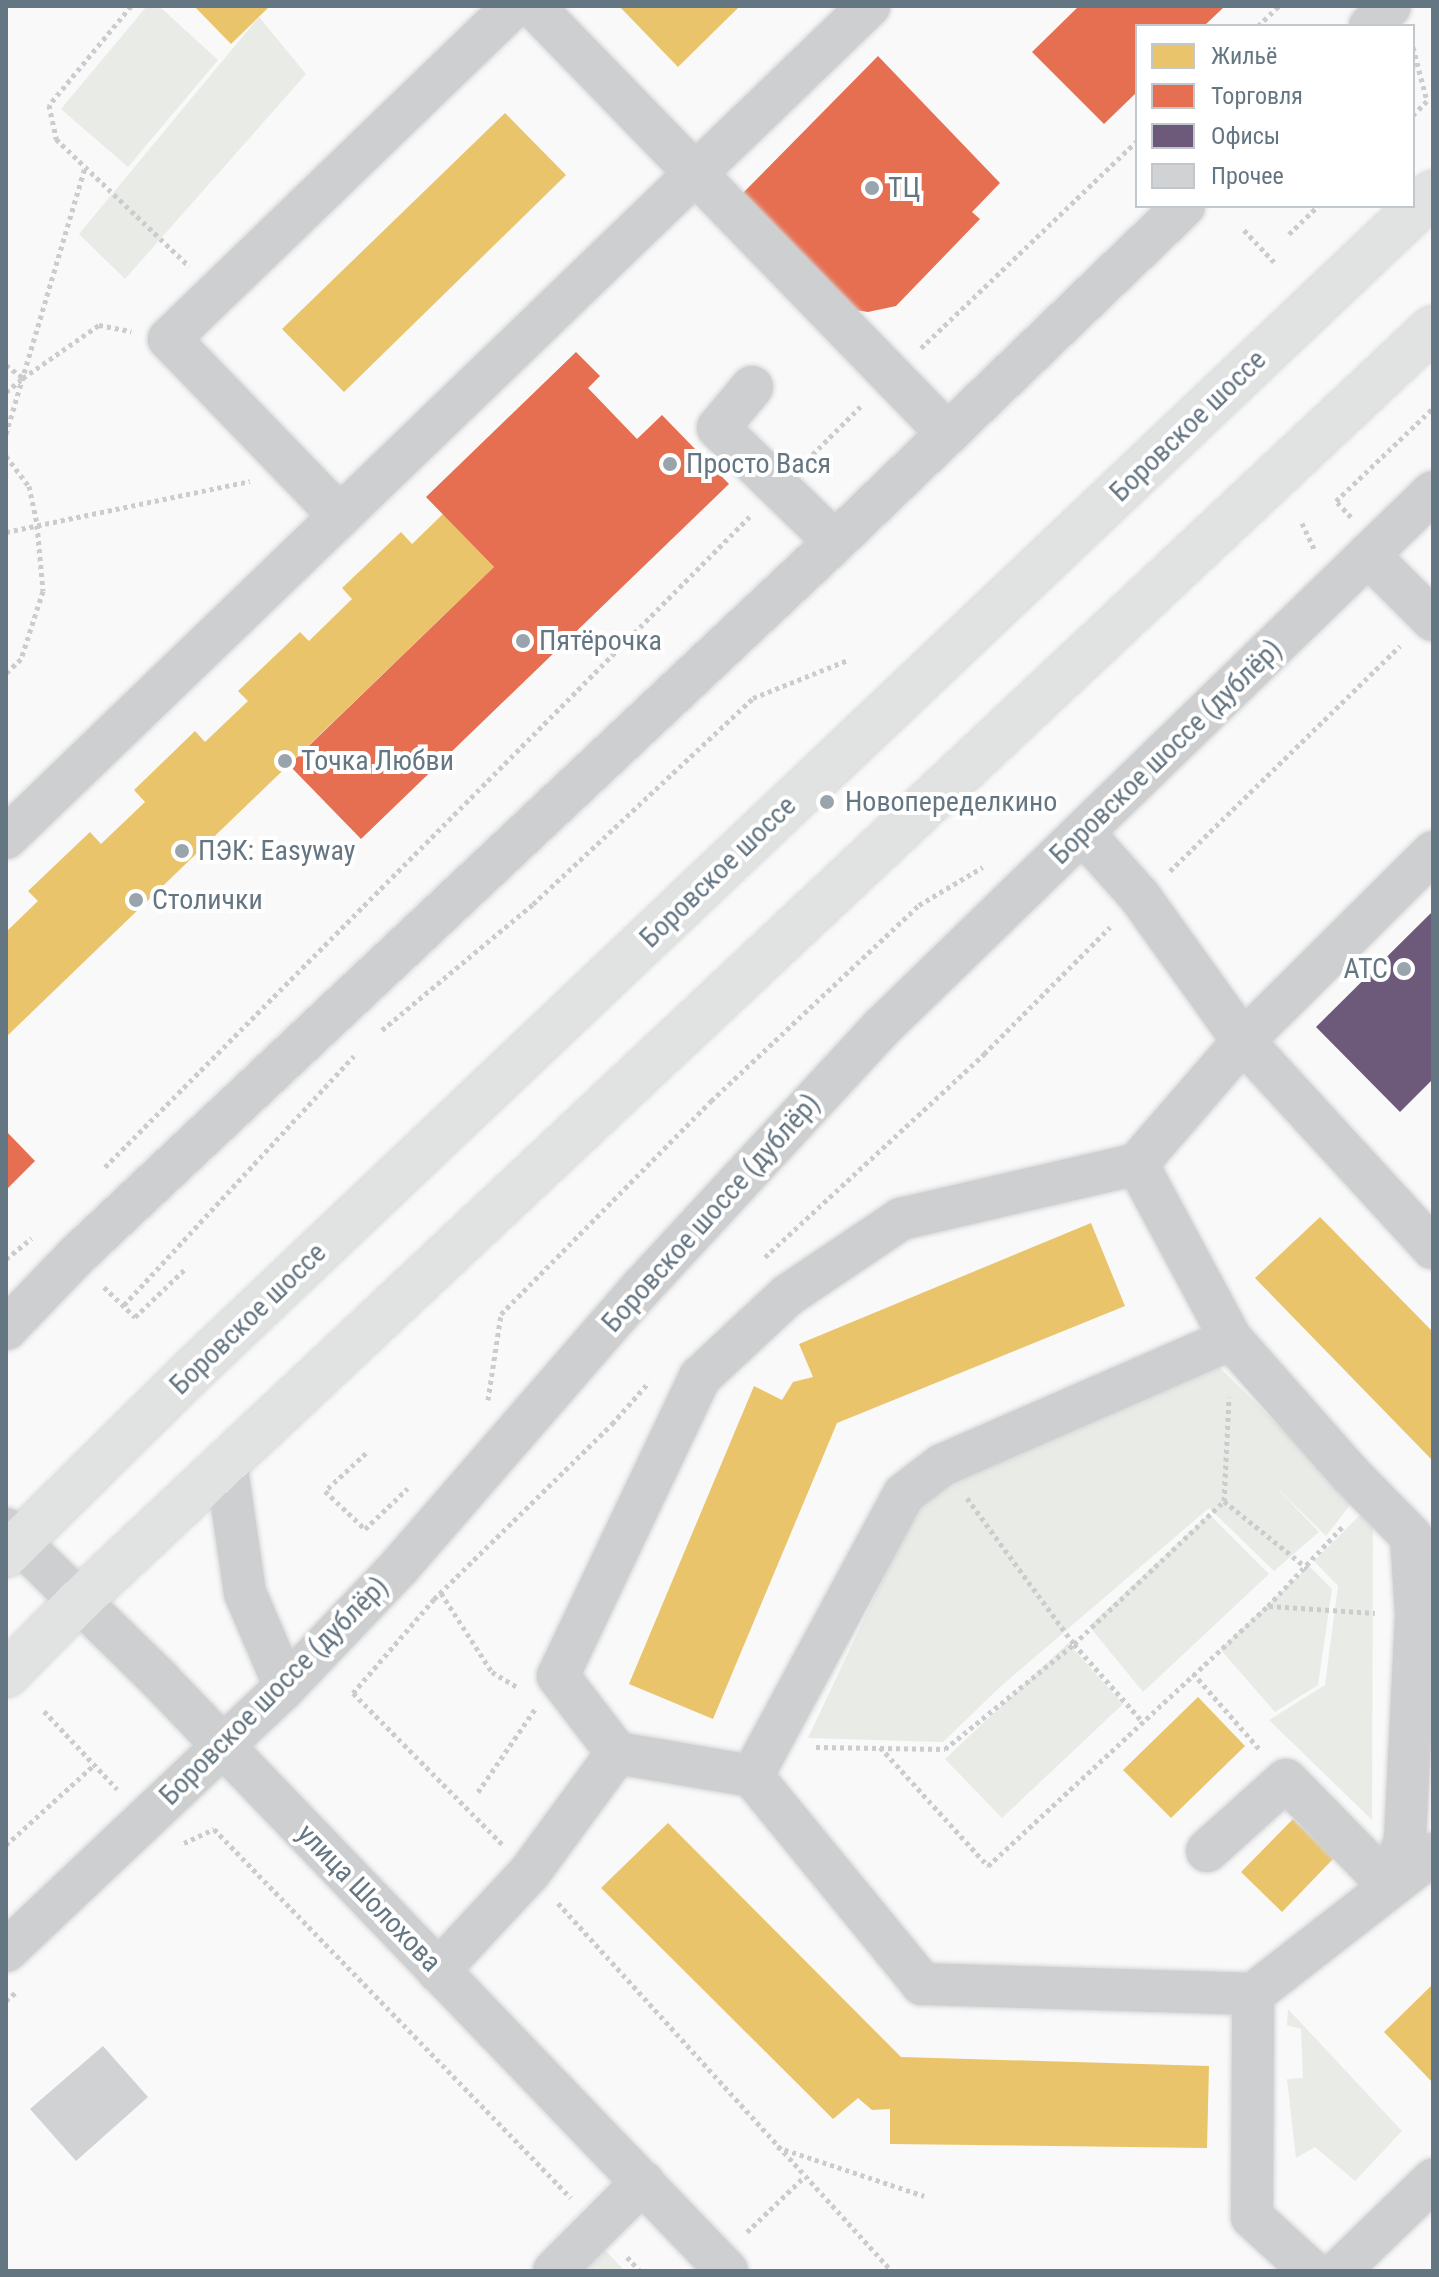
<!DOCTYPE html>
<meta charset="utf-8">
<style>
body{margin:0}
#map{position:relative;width:1439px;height:2277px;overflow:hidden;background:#f9f9f9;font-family:"Roboto Condensed",sans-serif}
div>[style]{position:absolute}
.green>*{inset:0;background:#e8ebe6}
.homes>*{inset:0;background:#e9c46a}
.shops>*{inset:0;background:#e76f51}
.offices>*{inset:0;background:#6d597a}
.building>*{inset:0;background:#d0d2d3}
.path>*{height:5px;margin-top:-2.5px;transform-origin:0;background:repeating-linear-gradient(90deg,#cbcccd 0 4px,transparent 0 8px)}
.roads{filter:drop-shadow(0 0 2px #d5d6d7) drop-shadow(0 0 2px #d5d6d7)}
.minor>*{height:42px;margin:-21px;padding:0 21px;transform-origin:21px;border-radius:21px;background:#cecfd0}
.major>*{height:44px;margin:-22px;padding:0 22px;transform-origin:22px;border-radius:22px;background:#e1e2e2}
.dots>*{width:22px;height:22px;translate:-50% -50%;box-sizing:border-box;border:4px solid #fff;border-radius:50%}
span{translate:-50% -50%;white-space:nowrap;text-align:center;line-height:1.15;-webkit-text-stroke:8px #fff;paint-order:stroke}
.poi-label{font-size:28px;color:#657683}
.left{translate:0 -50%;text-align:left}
.right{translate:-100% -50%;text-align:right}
.street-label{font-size:28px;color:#657683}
.frame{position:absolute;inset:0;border:8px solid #657683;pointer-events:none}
.legend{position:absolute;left:1135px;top:24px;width:280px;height:184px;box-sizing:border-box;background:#fff;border:2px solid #c1c8cd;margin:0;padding:10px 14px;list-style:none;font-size:24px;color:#657683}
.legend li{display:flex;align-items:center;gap:16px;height:40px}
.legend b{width:40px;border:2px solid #c1c8cd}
</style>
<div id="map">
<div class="green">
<i style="clip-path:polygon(147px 6px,159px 6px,218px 60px,128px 167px,61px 109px)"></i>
<i style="clip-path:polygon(259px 17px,306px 74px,125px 279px,79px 234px)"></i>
<i style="clip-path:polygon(1216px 1364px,1354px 1500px,1326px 1536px,1274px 1485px,1319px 1532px,1274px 1571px,1209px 1508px,1000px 1687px,943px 1742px,808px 1738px,935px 1468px)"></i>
<i style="clip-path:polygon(1363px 1512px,1373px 1523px,1372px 1820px,1269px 1720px,1325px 1685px,1338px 1586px,1314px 1561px)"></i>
<i style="clip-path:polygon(1209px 1514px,1269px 1574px,1143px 1692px,1089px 1626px)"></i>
<i style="clip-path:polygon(1309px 1566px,1332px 1589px,1318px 1685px,1275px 1712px,1220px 1649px)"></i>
<i style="clip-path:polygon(1068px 1643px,1123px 1704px,1002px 1818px,945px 1759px)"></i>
<i style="clip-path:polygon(1288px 2009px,1402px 2131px,1355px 2181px,1315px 2147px,1296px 2158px,1287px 2079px,1303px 2078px,1301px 2029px,1287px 2025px)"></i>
<i style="clip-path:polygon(601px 2246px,625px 2271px,575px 2271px)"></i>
</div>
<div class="homes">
<i style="clip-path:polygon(194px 6px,270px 6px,231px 44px)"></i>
<i style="clip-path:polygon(619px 6px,740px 6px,678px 67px)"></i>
<i style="clip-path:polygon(505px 113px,566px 175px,344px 392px,282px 329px)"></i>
<i style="clip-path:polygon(443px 514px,494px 567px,6px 1037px,6px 932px,38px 901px,28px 891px,90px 832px,101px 844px,145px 802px,134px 790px,195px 731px,205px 742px,248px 701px,238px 691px,300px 632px,309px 641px,352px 599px,342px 588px,401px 532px,412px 544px)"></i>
<i style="clip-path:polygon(1320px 1217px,1433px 1332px,1433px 1461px,1255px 1278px)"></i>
<i style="clip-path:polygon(1091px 1223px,1125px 1306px,837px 1423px,713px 1719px,629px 1684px,754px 1386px,782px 1400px,793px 1382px,813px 1377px,799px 1344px)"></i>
<i style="clip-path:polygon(1198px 1697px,1245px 1746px,1171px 1818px,1123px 1770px)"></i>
<i style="clip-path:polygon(1293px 1819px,1334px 1858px,1282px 1912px,1241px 1872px)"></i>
<i style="clip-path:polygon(668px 1823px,901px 2057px,1209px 2066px,1207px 2148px,890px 2144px,890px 2109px,872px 2110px,858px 2098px,833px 2119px,601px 1888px)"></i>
<i style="clip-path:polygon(1433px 1984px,1433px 2083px,1384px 2032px)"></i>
</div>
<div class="shops">
<i style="clip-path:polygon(1079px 6px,1225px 6px,1204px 26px,1137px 26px,1137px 92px,1104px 124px,1032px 52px)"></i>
<i style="clip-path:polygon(878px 56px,1000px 183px,972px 212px,980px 219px,896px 306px,868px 312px,855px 310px,743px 193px)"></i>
<i style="clip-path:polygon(576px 352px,600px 376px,588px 388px,637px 439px,662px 415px,729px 484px,361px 839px,289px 765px,494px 567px,426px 497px)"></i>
<i style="clip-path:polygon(6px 1131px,35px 1161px,6px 1190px)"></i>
</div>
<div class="offices">
<i style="clip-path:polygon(1433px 911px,1433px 1079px,1400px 1112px,1316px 1027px)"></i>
</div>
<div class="building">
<i style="clip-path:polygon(103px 2046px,148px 2097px,76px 2161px,30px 2109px)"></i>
</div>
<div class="path">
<i style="left:131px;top:6px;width:129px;rotate:129.6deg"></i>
<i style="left:49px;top:105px;width:35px;rotate:78deg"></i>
<i style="left:56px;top:139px;width:184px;rotate:43.7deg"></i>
<i style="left:1258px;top:26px;width:29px;rotate:-44deg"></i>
<i style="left:1413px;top:47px;width:56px;rotate:75.5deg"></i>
<i style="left:1427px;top:101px;width:20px;rotate:135deg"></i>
<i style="left:1244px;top:230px;width:44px;rotate:46.8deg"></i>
<i style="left:1289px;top:234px;width:40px;rotate:-44deg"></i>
<i style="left:921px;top:348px;width:299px;rotate:-43.8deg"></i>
<i style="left:6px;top:365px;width:21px;rotate:37deg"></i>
<i style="left:23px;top:378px;width:93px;rotate:-34.9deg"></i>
<i style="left:99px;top:325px;width:33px;rotate:11deg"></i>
<i style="left:6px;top:392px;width:19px;rotate:-39deg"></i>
<i style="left:6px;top:434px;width:278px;rotate:-73.5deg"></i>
<i style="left:6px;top:456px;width:38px;rotate:53deg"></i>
<i style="left:29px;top:486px;width:40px;rotate:78deg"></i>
<i style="left:37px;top:525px;width:66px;rotate:84.8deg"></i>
<i style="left:43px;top:591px;width:71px;rotate:107.9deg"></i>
<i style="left:21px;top:659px;width:21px;rotate:137deg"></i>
<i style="left:807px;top:460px;width:78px;rotate:-45deg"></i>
<i style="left:1351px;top:517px;width:22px;rotate:-133deg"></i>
<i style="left:1336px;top:501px;width:134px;rotate:-43.8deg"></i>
<i style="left:1302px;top:523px;width:31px;rotate:65deg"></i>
<i style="left:6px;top:532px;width:249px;rotate:-11.8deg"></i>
<i style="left:1170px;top:871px;width:322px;rotate:-44.4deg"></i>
<i style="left:382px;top:1030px;width:197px;rotate:-39.8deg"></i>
<i style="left:533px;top:904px;width:301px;rotate:-43.1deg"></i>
<i style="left:753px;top:698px;width:102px;rotate:-21.8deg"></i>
<i style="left:105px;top:1167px;width:918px;rotate:-45.26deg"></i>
<i style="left:765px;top:1257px;width:299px;rotate:-42.8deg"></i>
<i style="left:984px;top:1054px;width:179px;rotate:-45.2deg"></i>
<i style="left:6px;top:1259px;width:33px;rotate:-39deg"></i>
<i style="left:104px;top:1287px;width:43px;rotate:44.1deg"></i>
<i style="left:135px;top:1317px;width:68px;rotate:-43.8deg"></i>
<i style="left:124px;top:1305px;width:339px;rotate:-47.3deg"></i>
<i style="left:488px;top:1400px;width:87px;rotate:-81.4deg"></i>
<i style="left:501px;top:1314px;width:299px;rotate:-45.4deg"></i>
<i style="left:711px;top:1101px;width:286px;rotate:-43.3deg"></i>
<i style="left:919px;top:905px;width:74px;rotate:-30.7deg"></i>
<i style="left:366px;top:1453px;width:56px;rotate:137.2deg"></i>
<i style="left:325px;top:1491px;width:55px;rotate:43.5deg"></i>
<i style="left:365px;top:1529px;width:59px;rotate:-43.6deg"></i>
<i style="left:967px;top:1498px;width:181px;rotate:53.8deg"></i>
<i style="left:1074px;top:1644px;width:101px;rotate:48.6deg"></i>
<i style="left:1224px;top:1501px;width:107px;rotate:38.9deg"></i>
<i style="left:441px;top:1593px;width:94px;rotate:57.2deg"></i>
<i style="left:492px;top:1672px;width:31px;rotate:31deg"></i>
<i style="left:1269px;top:1606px;width:106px;rotate:3.8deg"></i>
<i style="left:1193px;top:1673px;width:103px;rotate:48.9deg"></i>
<i style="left:44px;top:1711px;width:107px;rotate:46.9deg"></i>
<i style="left:816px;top:1747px;width:129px;rotate:0.9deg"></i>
<i style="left:945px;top:1749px;width:166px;rotate:-39.1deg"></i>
<i style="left:1074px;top:1644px;width:207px;rotate:-43.6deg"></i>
<i style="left:1224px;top:1501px;width:104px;rotate:-87.2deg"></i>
<i style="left:880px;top:1747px;width:161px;rotate:47.8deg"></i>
<i style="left:988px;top:1866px;width:382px;rotate:-42.9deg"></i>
<i style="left:1268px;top:1606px;width:110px;rotate:-46.8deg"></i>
<i style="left:478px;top:1792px;width:101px;rotate:-55.5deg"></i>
<i style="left:184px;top:1843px;width:33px;rotate:-25deg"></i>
<i style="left:214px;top:1829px;width:513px;rotate:45.95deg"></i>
<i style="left:502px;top:1844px;width:212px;rotate:-134.6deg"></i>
<i style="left:353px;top:1693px;width:124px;rotate:-49.2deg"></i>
<i style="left:434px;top:1599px;width:250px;rotate:-44.5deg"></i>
<i style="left:612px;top:1424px;width:56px;rotate:-48.6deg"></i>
<i style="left:6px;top:1845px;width:120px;rotate:-42.3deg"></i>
<i style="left:558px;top:1903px;width:497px;rotate:47.8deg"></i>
<i style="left:6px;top:2001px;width:13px;rotate:-42deg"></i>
<i style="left:777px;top:2147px;width:155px;rotate:18.4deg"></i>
<i style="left:747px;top:2232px;width:79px;rotate:-44deg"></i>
<i style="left:627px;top:2257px;width:19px;rotate:47deg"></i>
</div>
<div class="roads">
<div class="minor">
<i style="left:533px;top:6px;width:596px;rotate:45.88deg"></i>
<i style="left:1370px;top:26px;width:28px;rotate:-45deg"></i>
<i style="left:752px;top:387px;width:53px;rotate:129.7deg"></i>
<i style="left:718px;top:428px;width:163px;rotate:44.3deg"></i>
<i style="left:340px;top:516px;width:246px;rotate:-134deg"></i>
<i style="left:169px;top:339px;width:479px;rotate:-44deg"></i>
<i style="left:1368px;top:555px;width:92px;rotate:45deg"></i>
<i style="left:1083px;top:833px;width:86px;rotate:48.3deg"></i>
<i style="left:1140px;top:897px;width:177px;rotate:54.4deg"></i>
<i style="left:1243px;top:1041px;width:281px;rotate:47.5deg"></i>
<i style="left:6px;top:838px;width:1199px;rotate:-43.95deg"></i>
<i style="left:6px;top:1329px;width:101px;rotate:-46.2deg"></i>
<i style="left:76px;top:1256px;width:1042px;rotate:-43.25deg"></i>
<i style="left:835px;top:542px;width:484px;rotate:-43.9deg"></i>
<i style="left:1231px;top:1339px;width:199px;rotate:-118.2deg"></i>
<i style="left:1137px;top:1164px;width:162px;rotate:-49.2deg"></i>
<i style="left:1243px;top:1041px;width:268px;rotate:-44.8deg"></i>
<i style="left:226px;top:1463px;width:131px;rotate:81.7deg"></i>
<i style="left:245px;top:1593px;width:102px;rotate:66.9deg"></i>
<i style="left:6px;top:1529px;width:216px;rotate:44.4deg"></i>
<i style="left:160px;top:1680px;width:819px;rotate:46.19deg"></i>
<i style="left:617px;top:1753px;width:97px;rotate:-127.5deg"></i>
<i style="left:558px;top:1676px;width:331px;rotate:-64.6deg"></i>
<i style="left:700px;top:1377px;width:120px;rotate:-43deg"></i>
<i style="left:788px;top:1295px;width:136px;rotate:-33.9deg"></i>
<i style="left:901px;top:1219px;width:242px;rotate:-13.1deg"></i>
<i style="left:1207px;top:1851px;width:106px;rotate:-41.9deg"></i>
<i style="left:1286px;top:1780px;width:147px;rotate:45.6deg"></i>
<i style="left:1389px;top:1885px;width:48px;rotate:-70.4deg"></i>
<i style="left:1405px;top:1840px;width:225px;rotate:-87.2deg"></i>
<i style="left:1416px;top:1615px;width:79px;rotate:-93.6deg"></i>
<i style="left:1411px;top:1536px;width:86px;rotate:-134.5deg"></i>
<i style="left:1351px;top:1475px;width:181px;rotate:-131.4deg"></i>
<i style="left:1231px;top:1339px;width:315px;rotate:156.4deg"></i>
<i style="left:942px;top:1465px;width:48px;rotate:142.7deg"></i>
<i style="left:904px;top:1494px;width:320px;rotate:118.3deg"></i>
<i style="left:752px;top:1776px;width:269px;rotate:50.7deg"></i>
<i style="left:922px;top:1984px;width:331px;rotate:1.7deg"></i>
<i style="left:6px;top:1951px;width:384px;rotate:-43.4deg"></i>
<i style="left:285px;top:1687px;width:168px;rotate:-46.4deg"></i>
<i style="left:401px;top:1565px;width:367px;rotate:-49.1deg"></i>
<i style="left:641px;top:1288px;width:354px;rotate:-47.3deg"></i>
<i style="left:881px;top:1028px;width:769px;rotate:-44.16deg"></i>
<i style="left:438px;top:1971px;width:135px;rotate:-47.1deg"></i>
<i style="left:530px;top:1872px;width:147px;rotate:-53.8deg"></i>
<i style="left:617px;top:1753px;width:137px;rotate:9.7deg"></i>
<i style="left:554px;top:2271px;width:126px;rotate:-45deg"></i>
<i style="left:1311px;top:2271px;width:80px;rotate:-137.5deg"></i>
<i style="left:1252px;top:2217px;width:223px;rotate:-89.7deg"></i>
<i style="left:1253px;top:1994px;width:228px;rotate:-37.9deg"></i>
<i style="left:1339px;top:2271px;width:131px;rotate:-44.1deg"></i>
</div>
<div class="major">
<i style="left:6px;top:1555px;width:260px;rotate:-44.7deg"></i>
<i style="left:191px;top:1372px;width:1712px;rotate:-43.51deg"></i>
<i style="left:6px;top:1675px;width:104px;rotate:-45.4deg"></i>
<i style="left:79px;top:1601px;width:1858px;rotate:-43.23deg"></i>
</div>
</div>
<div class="dots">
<i style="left:872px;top:188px;background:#99a4ac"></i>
<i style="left:670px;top:464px;background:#99a4ac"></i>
<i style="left:523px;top:641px;background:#99a4ac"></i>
<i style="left:285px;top:761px;background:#99a4ac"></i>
<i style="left:827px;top:802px;background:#99a4ac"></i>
<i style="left:182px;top:851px;background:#99a4ac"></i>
<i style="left:136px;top:900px;background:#99a4ac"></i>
<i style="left:1404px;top:969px;background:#99a4ac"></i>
</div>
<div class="poi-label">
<span class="left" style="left:888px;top:188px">ТЦ</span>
<span class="left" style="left:686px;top:464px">Просто Вася</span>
<span class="left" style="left:539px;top:641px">Пятёрочка</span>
<span class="left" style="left:301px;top:761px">Точка Любви</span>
<span class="left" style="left:845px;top:802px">Новопеределкино</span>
<span class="left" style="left:198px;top:851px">ПЭК: Easyway</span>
<span class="left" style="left:152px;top:900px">Столички</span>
<span class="right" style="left:1388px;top:969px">АТС</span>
</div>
<div class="street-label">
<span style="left:1188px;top:426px;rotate:-44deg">Боровское шоссе</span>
<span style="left:1166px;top:752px;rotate:-44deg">Боровское шоссе (дублёр)</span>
<span style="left:718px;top:872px;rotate:-44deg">Боровское шоссе</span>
<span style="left:711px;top:1213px;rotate:-48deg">Боровское шоссе (дублёр)</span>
<span style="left:248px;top:1319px;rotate:-44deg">Боровское шоссе</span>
<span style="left:274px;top:1691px;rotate:-45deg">Боровское шоссе (дублёр)</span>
<span style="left:369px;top:1898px;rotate:46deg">улица Шолохова</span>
</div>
<div class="frame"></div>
<ul class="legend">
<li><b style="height:22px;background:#e9c46a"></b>Жильё</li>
<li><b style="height:22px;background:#e76f51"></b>Торговля</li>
<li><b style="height:22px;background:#6d597a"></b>Офисы</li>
<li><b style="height:22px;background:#d0d2d3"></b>Прочее</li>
</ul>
</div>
